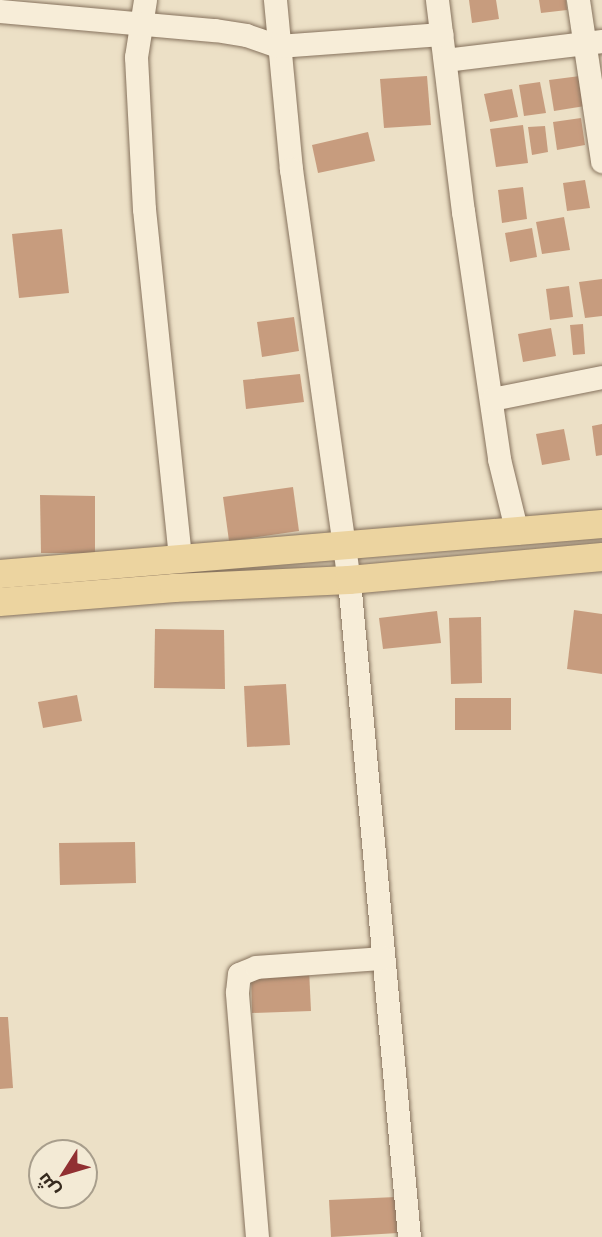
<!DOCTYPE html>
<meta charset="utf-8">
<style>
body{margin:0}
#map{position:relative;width:602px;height:1237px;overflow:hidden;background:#ece0c6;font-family:"Source Serif 4",Cairo,serif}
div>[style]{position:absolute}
.building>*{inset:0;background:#c79c7e}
.roads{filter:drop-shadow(0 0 2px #86725d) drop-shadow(0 0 2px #86725d)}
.minor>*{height:23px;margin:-11.5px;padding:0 11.5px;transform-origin:11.5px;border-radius:11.5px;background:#f7edd8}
.major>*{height:28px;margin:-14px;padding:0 14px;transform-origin:14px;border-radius:14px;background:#ecd4a0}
span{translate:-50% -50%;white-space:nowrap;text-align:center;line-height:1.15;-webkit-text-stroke:7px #f3ead5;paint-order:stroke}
.north{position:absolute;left:28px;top:1139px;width:70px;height:70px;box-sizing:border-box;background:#f3ead5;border:2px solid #a89e8c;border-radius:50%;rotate:233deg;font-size:19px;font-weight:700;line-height:28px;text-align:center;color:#372b1f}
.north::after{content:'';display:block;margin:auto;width:24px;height:32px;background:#913032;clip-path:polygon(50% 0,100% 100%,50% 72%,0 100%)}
</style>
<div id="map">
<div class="building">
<i style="clip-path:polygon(469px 0,496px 0,499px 19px,472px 23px)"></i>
<i style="clip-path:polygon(539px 0,566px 0,567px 10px,541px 13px)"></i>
<i style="clip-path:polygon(427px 76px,431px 125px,384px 128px,380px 79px)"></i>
<i style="clip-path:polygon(580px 76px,585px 106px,554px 111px,549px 80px)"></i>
<i style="clip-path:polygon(540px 82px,546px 113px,524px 116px,519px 85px)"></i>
<i style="clip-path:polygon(512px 89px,518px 117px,490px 122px,484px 94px)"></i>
<i style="clip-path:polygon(581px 118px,585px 145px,557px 150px,553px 122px)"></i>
<i style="clip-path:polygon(523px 125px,528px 163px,496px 167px,490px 129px)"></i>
<i style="clip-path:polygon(545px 126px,548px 152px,532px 155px,528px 127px)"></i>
<i style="clip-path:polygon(368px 132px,375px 161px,318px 173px,312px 145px)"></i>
<i style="clip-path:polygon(585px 180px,590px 208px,567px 211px,563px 183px)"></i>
<i style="clip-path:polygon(523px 187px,527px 219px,502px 223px,498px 190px)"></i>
<i style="clip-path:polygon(564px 217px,570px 250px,542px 254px,536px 222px)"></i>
<i style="clip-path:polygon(532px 228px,537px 257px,510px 262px,505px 233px)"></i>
<i style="clip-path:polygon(62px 229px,69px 293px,19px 298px,12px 234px)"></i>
<i style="clip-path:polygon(602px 279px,602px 316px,585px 318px,579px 282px)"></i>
<i style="clip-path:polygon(569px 286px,573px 317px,550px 320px,546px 289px)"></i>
<i style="clip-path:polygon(294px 317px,299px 351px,262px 357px,257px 322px)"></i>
<i style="clip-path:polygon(583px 324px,585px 354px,573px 355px,570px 325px)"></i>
<i style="clip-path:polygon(551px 328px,556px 356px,523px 362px,518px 334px)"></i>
<i style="clip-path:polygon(300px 374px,304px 402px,246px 409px,243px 380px)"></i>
<i style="clip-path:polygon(602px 424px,602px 455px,596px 456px,592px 426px)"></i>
<i style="clip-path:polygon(564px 429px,570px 460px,542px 465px,536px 434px)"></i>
<i style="clip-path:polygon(293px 487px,299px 531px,229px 541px,223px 497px)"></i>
<i style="clip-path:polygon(40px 495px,95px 496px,95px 553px,41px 553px)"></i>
<i style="clip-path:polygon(574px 610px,602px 614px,602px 674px,567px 669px)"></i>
<i style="clip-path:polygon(437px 611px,441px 643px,383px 649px,379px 618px)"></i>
<i style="clip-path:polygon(481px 617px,482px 683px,451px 684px,449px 618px)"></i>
<i style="clip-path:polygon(155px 629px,224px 630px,225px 689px,154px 688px)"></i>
<i style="clip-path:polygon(286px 684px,290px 745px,247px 747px,244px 686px)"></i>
<i style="clip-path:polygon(77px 695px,82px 721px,43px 728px,38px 702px)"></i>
<i style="clip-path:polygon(455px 698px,511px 698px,511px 730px,455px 730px)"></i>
<i style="clip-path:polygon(135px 842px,136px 883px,60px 885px,59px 843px)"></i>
<i style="clip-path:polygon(309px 969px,311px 1011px,252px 1013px,251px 971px)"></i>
<i style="clip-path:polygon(0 1017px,8px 1017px,13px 1088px,0 1089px)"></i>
<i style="clip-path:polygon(396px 1197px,398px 1233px,331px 1237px,329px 1200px)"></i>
</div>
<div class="roads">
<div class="minor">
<i style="left:145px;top:0;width:58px;rotate:99deg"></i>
<i style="left:136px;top:57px;width:152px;rotate:87deg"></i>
<i style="left:144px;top:209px;width:351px;rotate:84.1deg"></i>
<i style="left:275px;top:0;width:170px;rotate:84.6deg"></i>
<i style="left:291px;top:169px;width:415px;rotate:82deg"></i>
<i style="left:349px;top:580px;width:660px;rotate:84.78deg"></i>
<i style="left:437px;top:0;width:213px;rotate:83deg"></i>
<i style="left:463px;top:211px;width:251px;rotate:81.7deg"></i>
<i style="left:499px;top:459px;width:76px;rotate:76.3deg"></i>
<i style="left:578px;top:0;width:163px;rotate:81.5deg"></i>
<i style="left:0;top:11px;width:216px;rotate:5.1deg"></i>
<i style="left:215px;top:30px;width:31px;rotate:9deg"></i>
<i style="left:246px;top:35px;width:34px;rotate:19deg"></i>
<i style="left:278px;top:46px;width:164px;rotate:-4.2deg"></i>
<i style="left:445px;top:60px;width:158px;rotate:-6.9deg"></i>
<i style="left:492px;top:399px;width:112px;rotate:-11.3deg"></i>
<i style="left:257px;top:1237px;width:246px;rotate:-94.7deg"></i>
<i style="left:237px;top:992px;width:18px;rotate:-84deg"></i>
<i style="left:239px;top:974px;width:18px;rotate:-22deg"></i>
<i style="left:256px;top:967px;width:127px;rotate:-4.1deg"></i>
</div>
<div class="major">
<i style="left:0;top:574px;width:604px;rotate:-4.75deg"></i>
<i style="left:0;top:602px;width:175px;rotate:-4.6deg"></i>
<i style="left:174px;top:588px;width:175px;rotate:-2.6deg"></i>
<i style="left:349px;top:580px;width:254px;rotate:-5.2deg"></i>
</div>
</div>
<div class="north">ش</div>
</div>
